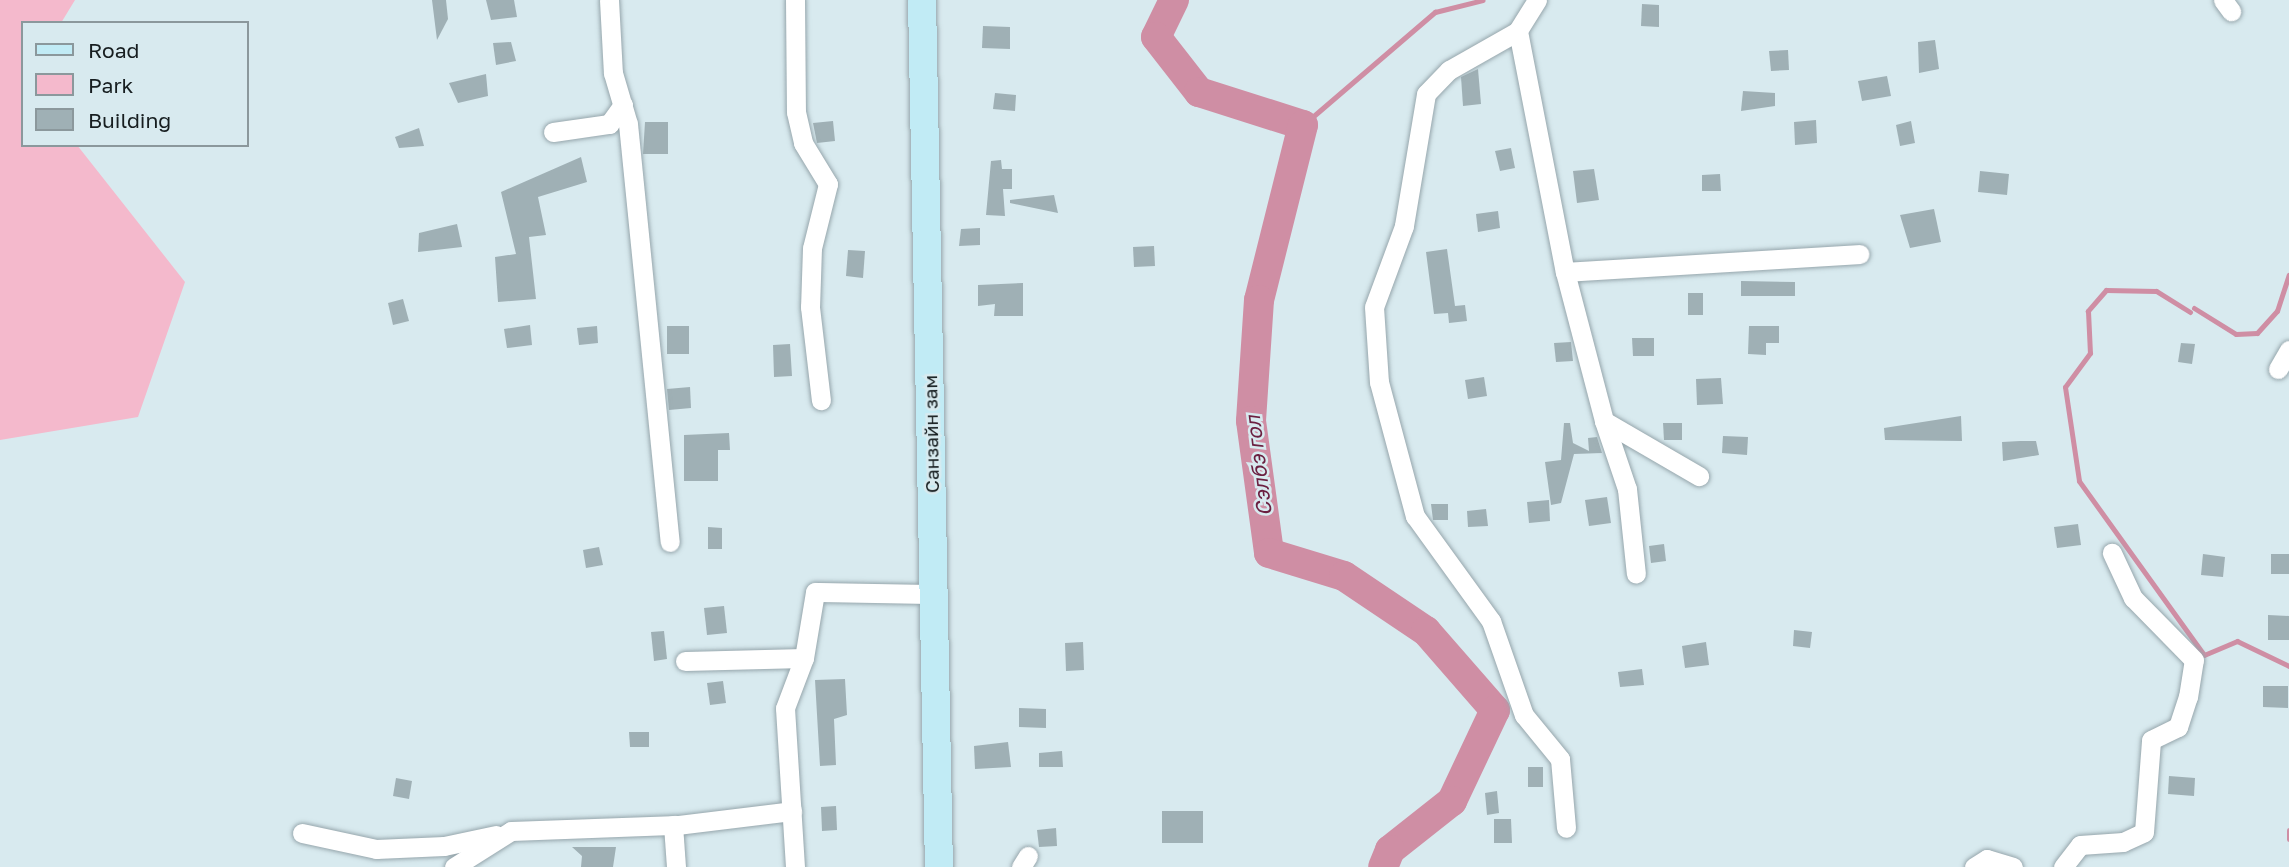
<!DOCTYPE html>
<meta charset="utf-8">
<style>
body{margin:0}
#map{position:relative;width:2289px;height:867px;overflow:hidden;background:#d8eaef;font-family:"Golos Text",sans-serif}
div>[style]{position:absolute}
.green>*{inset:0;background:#f4b9cc}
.stream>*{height:5px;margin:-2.5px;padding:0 2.5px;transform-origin:2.5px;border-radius:2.5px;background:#cf8ea4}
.river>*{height:30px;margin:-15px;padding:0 15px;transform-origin:15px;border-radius:15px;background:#cf8ea4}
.building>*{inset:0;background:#9fb0b5}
.roads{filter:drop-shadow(0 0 2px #96a6ac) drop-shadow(0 0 2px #96a6ac)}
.minor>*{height:19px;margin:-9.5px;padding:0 9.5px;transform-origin:9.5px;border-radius:9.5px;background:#fff}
.secondary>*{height:28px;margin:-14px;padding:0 14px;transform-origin:14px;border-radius:14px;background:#c1ebf5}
span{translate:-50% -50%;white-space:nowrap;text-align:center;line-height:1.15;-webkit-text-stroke:5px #d8eaef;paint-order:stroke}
.street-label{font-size:19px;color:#171e20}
.water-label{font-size:21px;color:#6b1f40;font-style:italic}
.legend{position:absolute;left:21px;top:21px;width:228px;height:126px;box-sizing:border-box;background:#d8eaef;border:2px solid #8b989c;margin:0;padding:9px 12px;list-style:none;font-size:21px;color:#171e20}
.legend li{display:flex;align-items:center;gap:14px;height:35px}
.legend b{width:35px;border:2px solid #8b989c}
</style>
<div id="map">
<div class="green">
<i style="clip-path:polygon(0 0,75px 0,61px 23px,23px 23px,23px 145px,77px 145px,185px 282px,138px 417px,0 440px)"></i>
</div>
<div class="stream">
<i style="left:1303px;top:125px;width:174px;rotate:-40.6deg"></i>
<i style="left:1435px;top:12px;width:49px;rotate:-14deg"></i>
<i style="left:2194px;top:308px;width:49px;rotate:31.8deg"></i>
<i style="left:2236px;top:334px;width:21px;rotate:-3deg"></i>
<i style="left:2257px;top:333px;width:30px;rotate:-48deg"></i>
<i style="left:2277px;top:311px;width:38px;rotate:-72deg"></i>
<i style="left:2190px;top:312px;width:40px;rotate:-148deg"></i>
<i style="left:2156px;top:291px;width:50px;rotate:-178.9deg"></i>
<i style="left:2106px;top:290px;width:28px;rotate:131deg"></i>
<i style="left:2088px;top:311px;width:42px;rotate:87.3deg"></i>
<i style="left:2090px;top:353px;width:42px;rotate:126.3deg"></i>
<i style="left:2065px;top:387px;width:95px;rotate:81.5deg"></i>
<i style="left:2079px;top:481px;width:214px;rotate:54.3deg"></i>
<i style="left:2204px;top:655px;width:36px;rotate:-23deg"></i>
<i style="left:2237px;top:641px;width:58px;rotate:25.7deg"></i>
<i style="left:2289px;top:830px;width:9px;rotate:90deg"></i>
</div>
<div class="river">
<i style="left:1174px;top:0;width:41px;rotate:115.9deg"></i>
<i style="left:1156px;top:37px;width:70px;rotate:52deg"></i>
<i style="left:1199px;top:92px;width:109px;rotate:17.6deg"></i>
<i style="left:1303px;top:125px;width:180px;rotate:104.1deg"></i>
<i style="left:1259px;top:300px;width:121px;rotate:93.8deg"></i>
<i style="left:1251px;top:421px;width:133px;rotate:82.2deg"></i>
<i style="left:1269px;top:553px;width:78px;rotate:17deg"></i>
<i style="left:1344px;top:576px;width:99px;rotate:33.9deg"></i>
<i style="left:1426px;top:631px;width:105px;rotate:48.9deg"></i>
<i style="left:1495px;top:710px;width:101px;rotate:115.3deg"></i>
<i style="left:1452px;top:801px;width:79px;rotate:141.7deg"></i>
<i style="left:1390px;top:850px;width:18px;rotate:112deg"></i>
</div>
<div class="building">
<i style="clip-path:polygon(432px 0,446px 0,448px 19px,437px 40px)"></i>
<i style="clip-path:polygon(486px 0,514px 0,517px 17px,491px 20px)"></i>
<i style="clip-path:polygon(1642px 4px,1659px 5px,1659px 27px,1641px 26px)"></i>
<i style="clip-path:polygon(983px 26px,1010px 27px,1010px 49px,982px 48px)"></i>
<i style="clip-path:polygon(1935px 40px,1939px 69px,1919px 73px,1918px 42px)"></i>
<i style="clip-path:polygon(511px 42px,516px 61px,496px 65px,493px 43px)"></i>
<i style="clip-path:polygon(1788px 50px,1789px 70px,1771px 71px,1769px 51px)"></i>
<i style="clip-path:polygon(1478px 69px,1481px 104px,1463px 106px,1461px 77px)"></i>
<i style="clip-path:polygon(486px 74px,488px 96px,458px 103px,449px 83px)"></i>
<i style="clip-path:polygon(1887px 76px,1891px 96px,1862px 101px,1858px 81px)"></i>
<i style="clip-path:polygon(1743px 91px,1775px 93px,1775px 106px,1741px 111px)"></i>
<i style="clip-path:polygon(995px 93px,1016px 95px,1015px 111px,993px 109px)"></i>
<i style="clip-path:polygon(1816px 120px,1817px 143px,1795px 145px,1794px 122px)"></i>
<i style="clip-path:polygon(833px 121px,835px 141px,817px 143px,813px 123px)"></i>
<i style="clip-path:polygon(1911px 121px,1915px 143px,1900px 146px,1896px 125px)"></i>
<i style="clip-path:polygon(645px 122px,668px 122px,668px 154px,643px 154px)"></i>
<i style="clip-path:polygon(419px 128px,424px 146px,399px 148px,395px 137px)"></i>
<i style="clip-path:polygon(1511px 148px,1515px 168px,1500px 171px,1495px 151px)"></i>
<i style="clip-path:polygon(581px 157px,587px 182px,538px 197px,546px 235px,529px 237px,536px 299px,498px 302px,495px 257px,516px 254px,501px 192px)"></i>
<i style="clip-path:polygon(1001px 160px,1002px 169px,1012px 169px,1012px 189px,1003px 189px,1005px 216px,986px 215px,991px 161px)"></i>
<i style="clip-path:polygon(1594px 169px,1599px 200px,1577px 203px,1573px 171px)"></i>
<i style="clip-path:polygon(1980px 171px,2009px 174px,2007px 195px,1978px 192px)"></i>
<i style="clip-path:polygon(1720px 174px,1721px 191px,1702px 191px,1702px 175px)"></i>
<i style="clip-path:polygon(1054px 195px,1058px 213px,1010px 203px,1010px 200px)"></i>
<i style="clip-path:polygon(1934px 209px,1941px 242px,1910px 248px,1900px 215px)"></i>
<i style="clip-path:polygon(1498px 211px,1500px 228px,1478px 232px,1476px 214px)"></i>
<i style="clip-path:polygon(457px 224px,462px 247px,418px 252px,419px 233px)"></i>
<i style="clip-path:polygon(980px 228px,980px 245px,959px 246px,961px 229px)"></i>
<i style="clip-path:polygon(1154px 246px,1155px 266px,1134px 267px,1133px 247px)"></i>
<i style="clip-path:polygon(1447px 249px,1455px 306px,1465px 305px,1467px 321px,1449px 323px,1448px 313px,1434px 314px,1426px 252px)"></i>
<i style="clip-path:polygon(848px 250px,865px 251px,863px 278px,846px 276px)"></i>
<i style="clip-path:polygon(1741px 281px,1795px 282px,1795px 296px,1741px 296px)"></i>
<i style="clip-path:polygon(1023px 283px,1023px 316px,994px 316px,995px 304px,978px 306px,978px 285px)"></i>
<i style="clip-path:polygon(1688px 293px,1703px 293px,1703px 315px,1688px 315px)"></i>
<i style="clip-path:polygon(403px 299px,409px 321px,393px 325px,388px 303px)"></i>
<i style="clip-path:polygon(530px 325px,532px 345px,507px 348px,504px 329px)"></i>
<i style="clip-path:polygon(597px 326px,598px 343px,579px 345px,577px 328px)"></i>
<i style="clip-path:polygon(667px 326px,689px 326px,689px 354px,667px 354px)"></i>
<i style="clip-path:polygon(1749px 326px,1779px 326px,1779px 343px,1766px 343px,1766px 355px,1748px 354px)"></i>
<i style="clip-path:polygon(1632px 338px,1654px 338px,1654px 356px,1633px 356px)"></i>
<i style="clip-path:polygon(1571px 342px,1573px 361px,1556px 362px,1554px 343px)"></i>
<i style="clip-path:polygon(2181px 343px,2195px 344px,2192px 364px,2178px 362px)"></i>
<i style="clip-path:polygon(790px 344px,792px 376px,774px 377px,773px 345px)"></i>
<i style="clip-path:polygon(1484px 377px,1487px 396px,1468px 399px,1465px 380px)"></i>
<i style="clip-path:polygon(1721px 378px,1723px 404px,1697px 405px,1696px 379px)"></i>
<i style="clip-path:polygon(690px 387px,691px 408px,669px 410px,667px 389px)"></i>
<i style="clip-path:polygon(1961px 416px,1962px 441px,1885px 440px,1884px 428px)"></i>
<i style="clip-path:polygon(1564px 423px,1570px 423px,1573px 443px,1589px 451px,1588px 438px,1597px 437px,1602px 453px,1574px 454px,1561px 503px,1551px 505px,1545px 462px,1561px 460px)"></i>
<i style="clip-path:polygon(1663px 423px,1682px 423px,1682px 440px,1664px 440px)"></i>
<i style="clip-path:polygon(729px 433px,730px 450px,718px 450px,718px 481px,684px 481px,684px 435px)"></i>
<i style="clip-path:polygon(1723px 436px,1748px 437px,1747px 455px,1722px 453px)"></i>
<i style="clip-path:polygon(2020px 441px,2036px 441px,2039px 455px,2003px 461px,2002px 442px)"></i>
<i style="clip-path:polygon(1607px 497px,1611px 523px,1589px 526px,1585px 500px)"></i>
<i style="clip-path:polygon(1549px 500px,1550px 521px,1529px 523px,1527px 502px)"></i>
<i style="clip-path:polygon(1431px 504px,1448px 504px,1448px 520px,1433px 520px)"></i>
<i style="clip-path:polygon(1486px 509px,1488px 526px,1468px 527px,1467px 511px)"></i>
<i style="clip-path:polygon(2078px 524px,2081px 545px,2057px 548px,2054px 527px)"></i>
<i style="clip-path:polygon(708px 527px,722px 528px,722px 549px,708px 549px)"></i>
<i style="clip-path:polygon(1664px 544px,1666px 561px,1651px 563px,1649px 546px)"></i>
<i style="clip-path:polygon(599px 547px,603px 565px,586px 568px,583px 550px)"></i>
<i style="clip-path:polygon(2203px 554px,2225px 557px,2223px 577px,2201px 575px)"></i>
<i style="clip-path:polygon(2271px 554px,2289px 554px,2289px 574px,2271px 574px)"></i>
<i style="clip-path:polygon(724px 606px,727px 633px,707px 635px,704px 608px)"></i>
<i style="clip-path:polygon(2268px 615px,2289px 616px,2289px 640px,2268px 640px)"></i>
<i style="clip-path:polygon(1794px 630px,1812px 632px,1810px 648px,1793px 646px)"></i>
<i style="clip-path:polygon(664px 631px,667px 659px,654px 661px,651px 632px)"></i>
<i style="clip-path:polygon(1083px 642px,1084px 670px,1066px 671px,1065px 643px)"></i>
<i style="clip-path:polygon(1706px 642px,1709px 665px,1685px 668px,1682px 646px)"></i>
<i style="clip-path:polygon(1642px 669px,1644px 685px,1620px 687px,1618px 672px)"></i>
<i style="clip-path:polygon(845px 679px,847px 715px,834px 719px,836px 765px,820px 766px,815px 680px)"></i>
<i style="clip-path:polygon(723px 681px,726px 703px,710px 705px,707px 683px)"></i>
<i style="clip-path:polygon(2263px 686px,2288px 686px,2288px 708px,2263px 707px)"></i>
<i style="clip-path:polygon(1019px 708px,1046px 709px,1046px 728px,1019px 727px)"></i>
<i style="clip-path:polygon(629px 732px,649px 732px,649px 747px,630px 747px)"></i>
<i style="clip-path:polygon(1008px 742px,1011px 767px,975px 769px,974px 746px)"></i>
<i style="clip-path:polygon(1062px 751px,1063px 767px,1039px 767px,1039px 753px)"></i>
<i style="clip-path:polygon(1528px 767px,1543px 767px,1543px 787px,1528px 787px)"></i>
<i style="clip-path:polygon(2169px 776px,2195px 778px,2194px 796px,2168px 794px)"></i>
<i style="clip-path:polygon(396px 778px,412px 781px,409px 799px,393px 796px)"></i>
<i style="clip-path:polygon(1497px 791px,1499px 813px,1487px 815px,1485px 793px)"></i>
<i style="clip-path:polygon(836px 806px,837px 830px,822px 831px,821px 807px)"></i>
<i style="clip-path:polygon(1162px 811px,1203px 811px,1203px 843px,1162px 843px)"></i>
<i style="clip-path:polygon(1494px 819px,1511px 819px,1512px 843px,1494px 843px)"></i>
<i style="clip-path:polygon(1056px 828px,1057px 846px,1039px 847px,1037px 830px)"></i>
<i style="clip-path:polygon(572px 847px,616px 847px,613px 867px,581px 867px,582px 856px)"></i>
</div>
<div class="roads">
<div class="minor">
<i style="left:609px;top:0;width:73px;rotate:86.9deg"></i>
<i style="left:613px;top:73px;width:53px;rotate:73.6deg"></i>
<i style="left:628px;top:124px;width:420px;rotate:84.3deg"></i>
<i style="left:795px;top:0;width:112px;rotate:89.5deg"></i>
<i style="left:796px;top:112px;width:32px;rotate:77deg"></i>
<i style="left:803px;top:143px;width:48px;rotate:58.6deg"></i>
<i style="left:828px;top:184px;width:66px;rotate:104deg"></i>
<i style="left:812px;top:248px;width:59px;rotate:91.9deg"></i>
<i style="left:810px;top:307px;width:94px;rotate:83.3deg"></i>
<i style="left:1537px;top:0;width:36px;rotate:122deg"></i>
<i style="left:1518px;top:31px;width:246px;rotate:79deg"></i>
<i style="left:1565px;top:272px;width:295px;rotate:-3.5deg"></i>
<i style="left:2223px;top:0;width:14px;rotate:54deg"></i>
<i style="left:1518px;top:31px;width:79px;rotate:150.5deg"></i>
<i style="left:1449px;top:70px;width:33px;rotate:134deg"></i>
<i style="left:1426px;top:94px;width:134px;rotate:99.5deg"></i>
<i style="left:1404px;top:226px;width:86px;rotate:110.3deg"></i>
<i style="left:1374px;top:307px;width:75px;rotate:86.2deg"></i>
<i style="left:1379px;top:382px;width:139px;rotate:75deg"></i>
<i style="left:1415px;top:516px;width:130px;rotate:54.1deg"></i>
<i style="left:1491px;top:621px;width:100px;rotate:70.7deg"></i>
<i style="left:1524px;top:715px;width:57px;rotate:50.7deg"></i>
<i style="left:1560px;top:759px;width:69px;rotate:85deg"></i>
<i style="left:553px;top:132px;width:57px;rotate:-8.1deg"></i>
<i style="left:609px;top:124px;width:24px;rotate:-54deg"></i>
<i style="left:1565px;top:272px;width:154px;rotate:75.3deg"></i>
<i style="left:1604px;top:421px;width:110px;rotate:30.1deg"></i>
<i style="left:2278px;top:369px;width:22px;rotate:-60deg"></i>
<i style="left:1604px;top:421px;width:72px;rotate:71.3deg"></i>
<i style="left:1627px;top:489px;width:85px;rotate:84deg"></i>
<i style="left:685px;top:661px;width:119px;rotate:-1.4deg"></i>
<i style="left:673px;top:825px;width:42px;rotate:85.9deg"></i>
<i style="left:302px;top:833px;width:76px;rotate:12.2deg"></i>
<i style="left:376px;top:849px;width:68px;rotate:-2.5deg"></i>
<i style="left:444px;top:846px;width:53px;rotate:-11.9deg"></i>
<i style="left:454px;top:867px;width:67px;rotate:-32.3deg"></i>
<i style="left:511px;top:831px;width:167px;rotate:-2.1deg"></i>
<i style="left:678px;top:825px;width:115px;rotate:-7deg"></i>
<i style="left:795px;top:867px;width:159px;rotate:-93.6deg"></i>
<i style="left:785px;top:708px;width:53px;rotate:-69.2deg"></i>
<i style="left:804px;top:658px;width:67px;rotate:-80.5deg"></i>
<i style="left:815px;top:592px;width:119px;rotate:1deg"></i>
<i style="left:1021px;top:867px;width:13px;rotate:-58deg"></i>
<i style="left:1974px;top:867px;width:15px;rotate:-32deg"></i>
<i style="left:1987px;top:859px;width:27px;rotate:17deg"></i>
<i style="left:2063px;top:867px;width:28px;rotate:-52deg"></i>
<i style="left:2080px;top:845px;width:43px;rotate:-4deg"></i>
<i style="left:2123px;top:842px;width:23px;rotate:-25deg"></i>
<i style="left:2144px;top:832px;width:92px;rotate:-85.6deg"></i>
<i style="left:2151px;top:740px;width:30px;rotate:-26deg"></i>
<i style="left:2178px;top:727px;width:32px;rotate:-72deg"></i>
<i style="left:2188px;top:697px;width:37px;rotate:-81deg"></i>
<i style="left:2194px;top:660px;width:87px;rotate:-134.5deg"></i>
<i style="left:2133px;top:598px;width:50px;rotate:-115deg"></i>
</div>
<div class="secondary">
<i style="left:922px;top:0;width:867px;rotate:88.88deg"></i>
</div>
</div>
<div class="street-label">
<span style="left:931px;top:434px;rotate:-91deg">Санзайн зам</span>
</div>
<div class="water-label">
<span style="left:1258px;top:466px;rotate:-97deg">Сэлбэ гол</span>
</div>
<ul class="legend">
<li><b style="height:9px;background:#c1ebf5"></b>Road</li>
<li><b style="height:19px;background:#f4b9cc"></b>Park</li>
<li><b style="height:19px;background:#9fb0b5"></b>Building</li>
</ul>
</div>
